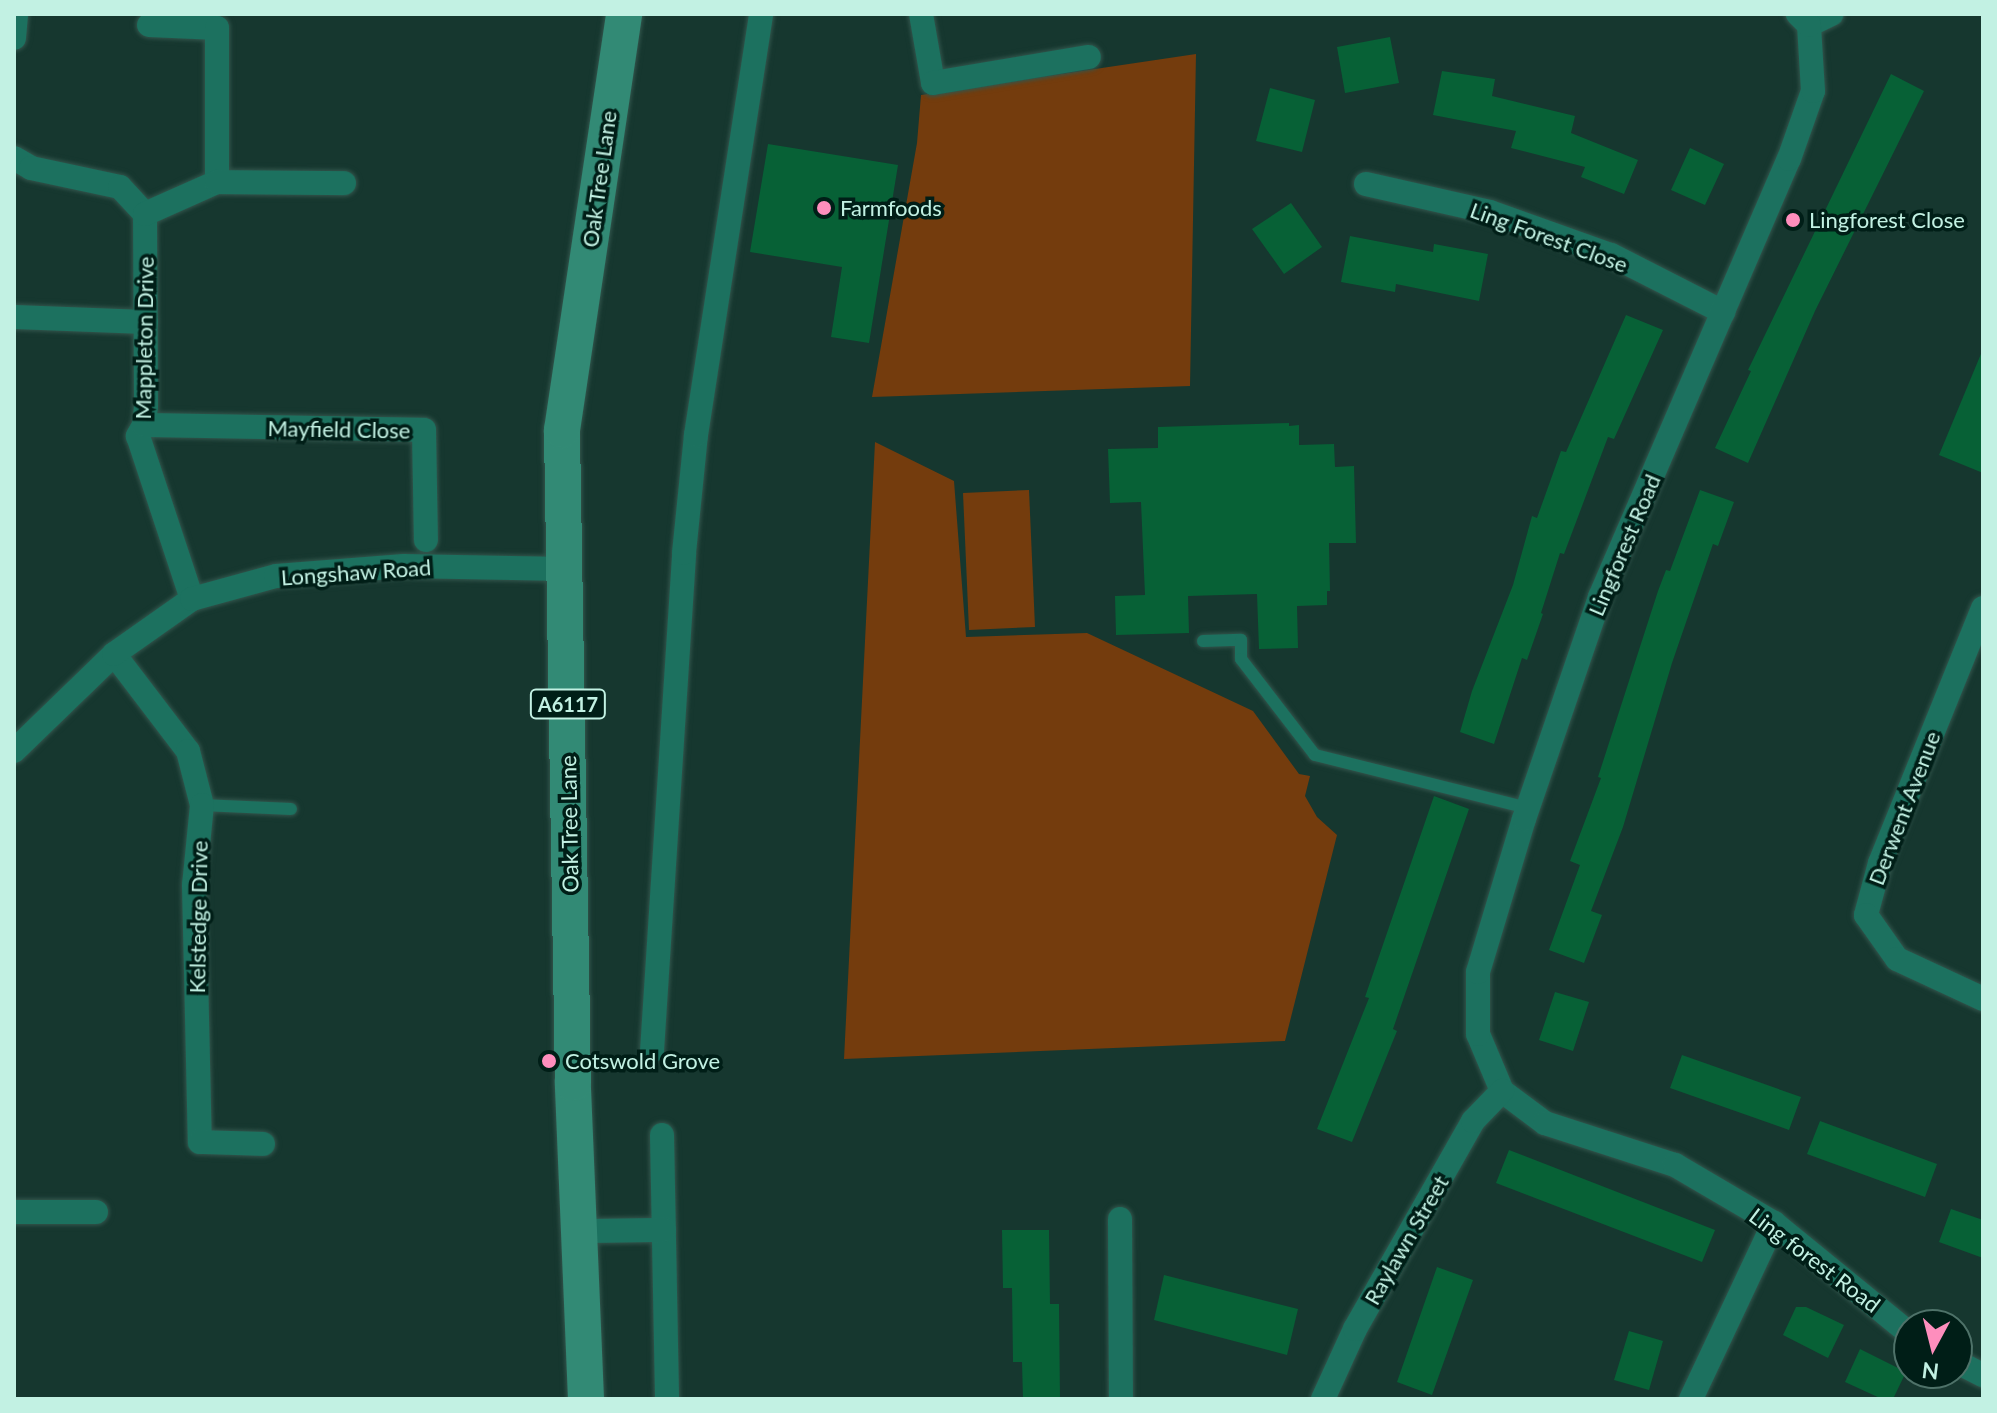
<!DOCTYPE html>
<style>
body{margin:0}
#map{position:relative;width:1997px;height:1413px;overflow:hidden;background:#16372f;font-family:Lato,sans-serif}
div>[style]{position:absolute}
.green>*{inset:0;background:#743c0d}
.building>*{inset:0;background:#076136}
.roads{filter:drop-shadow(0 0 2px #32554c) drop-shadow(0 0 2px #32554c)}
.lane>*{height:12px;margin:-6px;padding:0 6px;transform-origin:6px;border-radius:6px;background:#1c715f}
.street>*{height:24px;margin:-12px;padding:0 12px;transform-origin:12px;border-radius:12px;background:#1c715f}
.primary>*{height:36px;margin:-18px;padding:0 18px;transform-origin:18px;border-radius:18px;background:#328a75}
.dots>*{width:22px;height:22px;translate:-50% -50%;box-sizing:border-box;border:4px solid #001e17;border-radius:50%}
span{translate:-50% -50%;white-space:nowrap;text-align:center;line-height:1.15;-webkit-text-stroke:7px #001e17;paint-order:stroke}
.shield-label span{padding:2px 6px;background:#001e17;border:2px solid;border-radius:6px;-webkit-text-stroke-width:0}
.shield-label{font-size:20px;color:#c2f1e3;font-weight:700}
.street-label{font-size:22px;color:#c2f1e3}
.poi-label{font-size:22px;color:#c2f1e3}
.left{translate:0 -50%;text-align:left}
.frame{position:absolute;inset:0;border:16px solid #c2f1e3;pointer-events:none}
.north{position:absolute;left:1893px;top:1309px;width:80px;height:80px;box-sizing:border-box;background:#001e17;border:2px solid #4e7269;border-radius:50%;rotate:187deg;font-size:22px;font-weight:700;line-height:32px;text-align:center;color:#c2f1e3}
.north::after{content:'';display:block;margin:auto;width:28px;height:36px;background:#fe8ebd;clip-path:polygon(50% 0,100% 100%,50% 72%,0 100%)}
</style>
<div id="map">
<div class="green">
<i style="clip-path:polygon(1196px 54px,1190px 386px,872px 397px,917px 143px,921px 95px)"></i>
<i style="clip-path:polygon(875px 442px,954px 481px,966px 637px,1087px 633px,1253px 711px,1299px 774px,1310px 776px,1305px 796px,1317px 817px,1337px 835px,1285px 1041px,844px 1059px)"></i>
<i style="clip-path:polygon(1029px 490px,1035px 627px,969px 630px,963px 493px)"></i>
</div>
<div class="building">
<i style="clip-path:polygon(1390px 37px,1399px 83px,1345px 93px,1337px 47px)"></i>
<i style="clip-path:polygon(1442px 71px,1495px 79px,1492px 96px,1575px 116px,1571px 133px,1638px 160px,1624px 194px,1581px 177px,1585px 167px,1511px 148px,1516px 131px,1433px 115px)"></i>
<i style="clip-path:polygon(1891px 74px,1924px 91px,1815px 311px,1748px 463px,1715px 448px,1751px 371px,1748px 370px)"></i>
<i style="clip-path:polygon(1270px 88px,1315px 100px,1302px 152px,1256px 141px)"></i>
<i style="clip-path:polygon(768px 144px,898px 165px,869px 343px,831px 337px,842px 267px,750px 252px)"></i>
<i style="clip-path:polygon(1690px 148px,1724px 164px,1705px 205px,1671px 190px)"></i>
<i style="clip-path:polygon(1291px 203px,1322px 247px,1284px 274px,1252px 229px)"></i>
<i style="clip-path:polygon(1350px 236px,1433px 252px,1434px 244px,1488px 254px,1479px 301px,1396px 284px,1395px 292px,1341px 282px)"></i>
<i style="clip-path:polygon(1626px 315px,1663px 330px,1614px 439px,1608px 437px,1564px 554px,1560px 553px,1541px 613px,1543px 614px,1527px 660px,1522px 658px,1494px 744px,1460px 732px,1472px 691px,1513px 585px,1532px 516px,1537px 518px,1561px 451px,1566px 452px)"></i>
<i style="clip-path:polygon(1983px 349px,1983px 473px,1939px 455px)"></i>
<i style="clip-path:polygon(1289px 423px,1289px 426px,1299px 425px,1299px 445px,1334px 444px,1335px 467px,1354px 466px,1356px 543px,1329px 543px,1330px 591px,1327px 591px,1327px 605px,1297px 606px,1298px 648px,1259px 649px,1257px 594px,1188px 596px,1189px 633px,1116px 635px,1115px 596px,1145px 595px,1141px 502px,1110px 503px,1108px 449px,1158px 448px,1158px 427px)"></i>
<i style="clip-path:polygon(1700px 490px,1734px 502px,1718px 546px,1713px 544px,1672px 663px,1623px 827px,1591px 911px,1602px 915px,1584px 963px,1549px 950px,1580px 865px,1570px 861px,1601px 778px,1598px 777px,1658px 591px,1666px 570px,1670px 571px)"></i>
<i style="clip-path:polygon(1434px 796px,1469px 809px,1393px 1029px,1397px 1031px,1352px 1142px,1317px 1129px,1369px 998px,1365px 997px)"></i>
<i style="clip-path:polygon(1555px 992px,1589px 1002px,1573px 1051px,1539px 1040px)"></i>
<i style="clip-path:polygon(1682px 1055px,1801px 1097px,1789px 1130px,1670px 1088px)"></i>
<i style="clip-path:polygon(1820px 1121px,1937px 1164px,1925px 1197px,1807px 1154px)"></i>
<i style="clip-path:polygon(1509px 1150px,1715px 1230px,1702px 1262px,1496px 1183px)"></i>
<i style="clip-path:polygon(1951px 1209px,1983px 1220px,1983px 1258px,1939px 1242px)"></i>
<i style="clip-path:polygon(1002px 1230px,1049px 1230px,1050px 1304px,1059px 1304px,1060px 1399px,1023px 1399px,1022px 1362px,1013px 1362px,1012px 1288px,1003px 1288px)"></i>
<i style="clip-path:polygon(1437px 1267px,1473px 1280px,1432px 1395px,1397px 1382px)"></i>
<i style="clip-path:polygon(1164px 1275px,1298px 1309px,1287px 1355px,1154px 1320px)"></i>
<i style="clip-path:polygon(1796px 1307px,1806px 1307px,1844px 1325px,1828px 1358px,1783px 1335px)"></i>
<i style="clip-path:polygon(1629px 1331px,1663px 1341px,1649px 1390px,1614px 1380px)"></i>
<i style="clip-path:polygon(1860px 1349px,1906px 1372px,1893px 1399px,1882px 1399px,1845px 1382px)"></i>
</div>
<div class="roads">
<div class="lane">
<i style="left:1203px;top:641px;width:38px;rotate:-2deg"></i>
<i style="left:1241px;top:640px;width:19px;rotate:90deg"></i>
<i style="left:1241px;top:659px;width:121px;rotate:52.4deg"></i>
<i style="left:1315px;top:755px;width:219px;rotate:14deg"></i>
<i style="left:202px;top:805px;width:89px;rotate:2.6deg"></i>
</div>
<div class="street">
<i style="left:921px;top:14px;width:70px;rotate:80.1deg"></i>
<i style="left:933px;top:83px;width:158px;rotate:-9.5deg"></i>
<i style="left:149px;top:25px;width:68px;rotate:2.5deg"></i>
<i style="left:217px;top:28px;width:154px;rotate:90deg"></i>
<i style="left:1809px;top:25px;width:25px;rotate:-26deg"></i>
<i style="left:14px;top:38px;width:24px;rotate:-85deg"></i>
<i style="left:14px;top:158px;width:20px;rotate:30deg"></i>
<i style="left:31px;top:168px;width:91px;rotate:12.1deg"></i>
<i style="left:120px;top:187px;width:37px;rotate:47deg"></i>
<i style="left:145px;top:214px;width:192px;rotate:89.7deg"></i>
<i style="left:146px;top:406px;width:19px;rotate:96deg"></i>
<i style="left:144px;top:425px;width:13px;rotate:119deg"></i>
<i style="left:138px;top:436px;width:172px;rotate:71.7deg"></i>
<i style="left:1366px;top:184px;width:127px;rotate:12.7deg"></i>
<i style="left:1490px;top:212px;width:128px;rotate:19.6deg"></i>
<i style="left:1611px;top:255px;width:126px;rotate:27deg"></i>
<i style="left:145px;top:214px;width:79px;rotate:-24deg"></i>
<i style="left:217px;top:182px;width:127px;rotate:0.5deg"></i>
<i style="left:14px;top:317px;width:132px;rotate:2.2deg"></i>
<i style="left:144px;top:425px;width:280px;rotate:1deg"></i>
<i style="left:424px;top:430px;width:110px;rotate:89deg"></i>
<i style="left:1983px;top:608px;width:275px;rotate:112deg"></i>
<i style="left:1880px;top:863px;width:54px;rotate:105.1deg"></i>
<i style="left:1866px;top:915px;width:54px;rotate:54.8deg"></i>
<i style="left:1897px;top:959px;width:95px;rotate:24.9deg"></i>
<i style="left:114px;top:654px;width:122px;rotate:52.7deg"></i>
<i style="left:188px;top:751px;width:56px;rotate:75.5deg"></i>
<i style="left:202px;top:805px;width:80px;rotate:95.7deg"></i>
<i style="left:194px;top:885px;width:257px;rotate:88.7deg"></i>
<i style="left:200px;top:1142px;width:63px;rotate:1.8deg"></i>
<i style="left:14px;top:751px;width:139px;rotate:-44.1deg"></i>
<i style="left:114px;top:654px;width:95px;rotate:-35.2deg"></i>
<i style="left:192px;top:599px;width:87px;rotate:-15.3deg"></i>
<i style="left:276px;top:576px;width:128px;rotate:-4.5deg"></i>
<i style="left:404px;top:566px;width:162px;rotate:1.1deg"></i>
<i style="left:652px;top:1051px;width:499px;rotate:-86.3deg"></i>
<i style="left:684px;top:553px;width:119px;rotate:-84.2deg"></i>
<i style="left:696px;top:435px;width:426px;rotate:-81.2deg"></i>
<i style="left:1502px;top:1091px;width:62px;rotate:-112.8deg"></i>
<i style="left:1478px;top:1034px;width:62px;rotate:-90deg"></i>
<i style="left:1478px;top:972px;width:160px;rotate:-73.3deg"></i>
<i style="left:1524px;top:819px;width:235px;rotate:-71.1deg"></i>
<i style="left:1600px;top:597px;width:477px;rotate:-66.7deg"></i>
<i style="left:1789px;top:159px;width:72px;rotate:-70.6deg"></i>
<i style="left:1813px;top:91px;width:66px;rotate:-93.5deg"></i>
<i style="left:1809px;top:25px;width:16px;rotate:-135deg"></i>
<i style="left:1502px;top:1091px;width:54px;rotate:36.7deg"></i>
<i style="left:1545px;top:1123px;width:137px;rotate:17.9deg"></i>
<i style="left:1675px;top:1165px;width:115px;rotate:30.4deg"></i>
<i style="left:1774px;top:1223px;width:174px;rotate:39.2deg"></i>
<i style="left:662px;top:1135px;width:264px;rotate:88.9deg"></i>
<i style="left:14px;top:1212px;width:82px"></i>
<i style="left:1120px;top:1219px;width:180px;rotate:89.7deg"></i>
<i style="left:581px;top:1231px;width:83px;rotate:-0.7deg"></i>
<i style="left:1957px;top:1362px;width:29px;rotate:27deg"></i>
<i style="left:1323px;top:1399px;width:77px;rotate:-65.4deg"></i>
<i style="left:1355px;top:1329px;width:239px;rotate:-60.4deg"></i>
<i style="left:1473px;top:1121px;width:42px;rotate:-46deg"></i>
<i style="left:1691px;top:1399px;width:195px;rotate:-64.8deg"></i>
</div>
<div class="primary">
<i style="left:586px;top:1399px;width:316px;rotate:-92.4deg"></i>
<i style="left:573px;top:1083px;width:653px;rotate:-90.97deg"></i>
<i style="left:562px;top:430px;width:421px;rotate:-81.5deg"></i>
</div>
</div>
<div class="dots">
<i style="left:824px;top:208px;background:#fe8ebd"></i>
<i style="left:1793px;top:220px;background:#fe8ebd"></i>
<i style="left:549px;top:1061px;background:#fe8ebd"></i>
</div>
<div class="shield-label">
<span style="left:568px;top:704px">A6117</span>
</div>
<div class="street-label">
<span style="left:599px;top:179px;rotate:-82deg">Oak Tree Lane</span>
<span style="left:1549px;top:237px;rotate:20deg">Ling Forest Close</span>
<span style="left:144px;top:338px;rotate:-89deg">Mappleton Drive</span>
<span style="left:339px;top:429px;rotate:1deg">Mayfield Close</span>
<span style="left:1624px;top:545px;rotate:-67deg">Lingforest Road</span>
<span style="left:356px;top:572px;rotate:-4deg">Longshaw Road</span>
<span style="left:1904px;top:808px;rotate:-69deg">Derwent Avenue</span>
<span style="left:569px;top:824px;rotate:-91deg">Oak Tree Lane</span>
<span style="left:198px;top:917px;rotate:-89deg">Kelstedge Drive</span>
<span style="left:1406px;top:1240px;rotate:-60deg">Raylawn Street</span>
<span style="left:1815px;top:1260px;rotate:37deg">Ling forest Road</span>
</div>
<div class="poi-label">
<span class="left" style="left:840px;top:208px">Farmfoods</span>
<span class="left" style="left:1809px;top:220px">Lingforest Close</span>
<span class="left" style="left:565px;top:1061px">Cotswold Grove</span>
</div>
<div class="frame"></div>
<div class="north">N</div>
</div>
